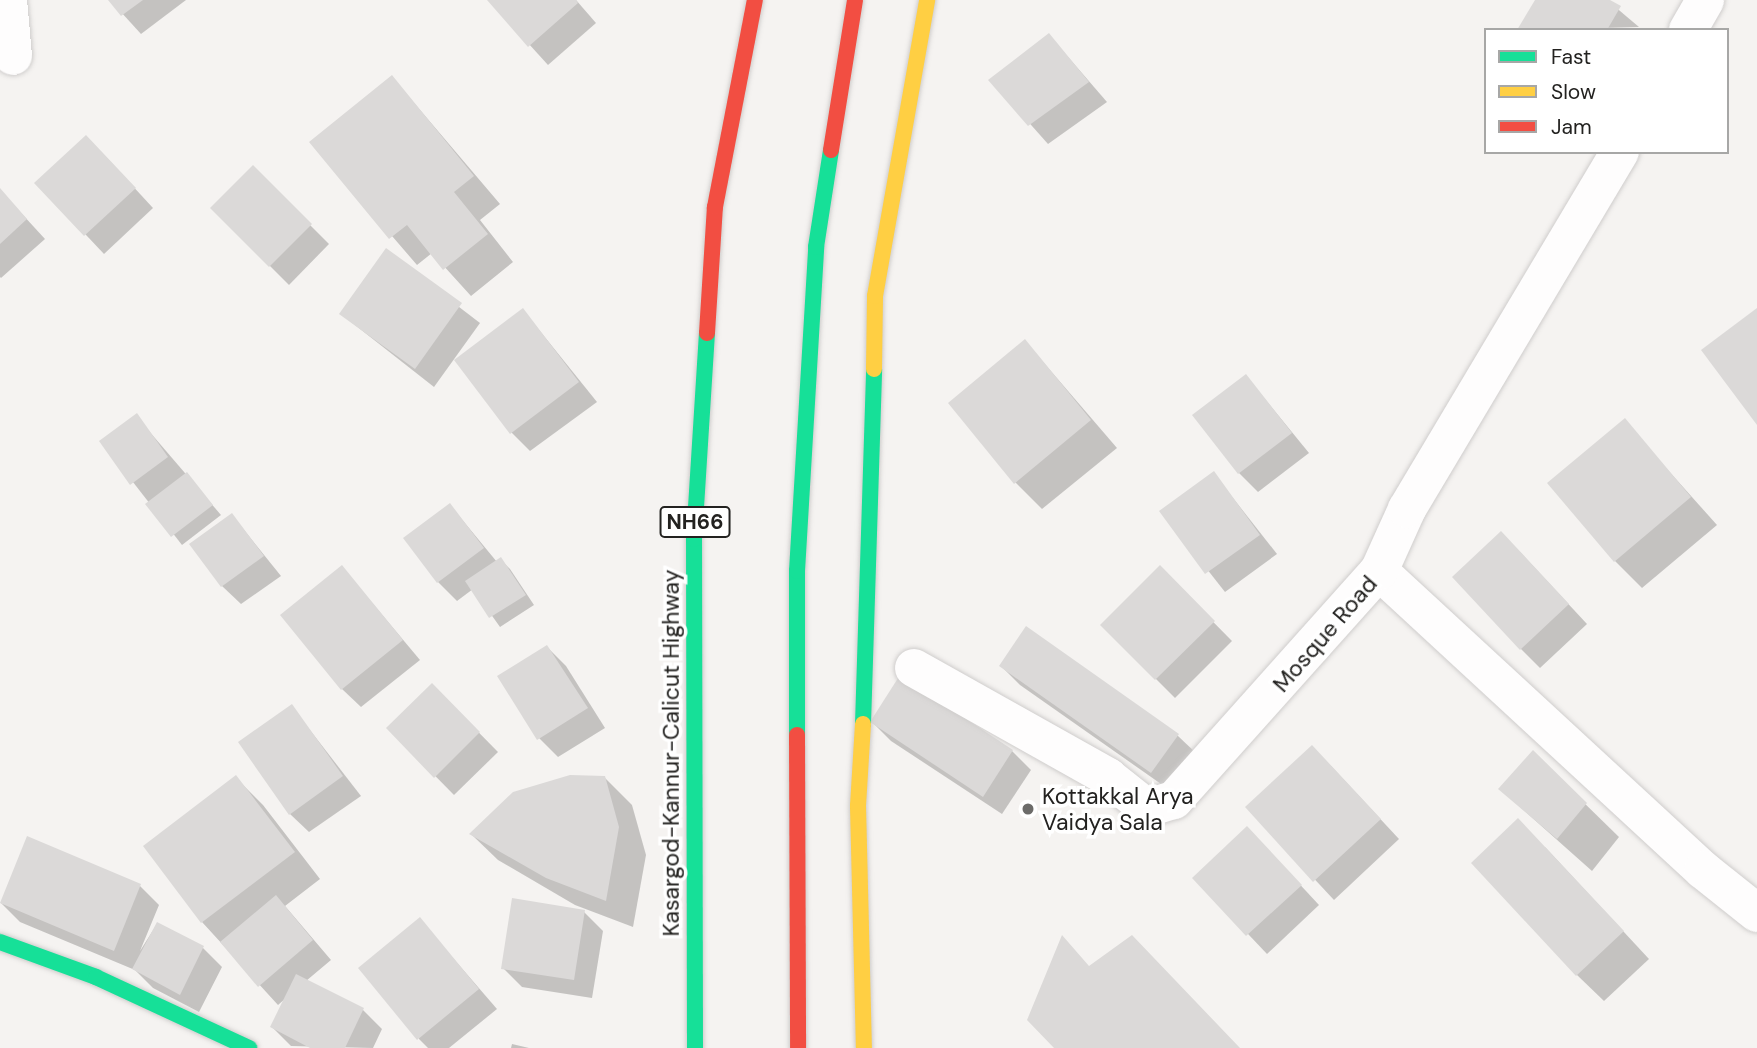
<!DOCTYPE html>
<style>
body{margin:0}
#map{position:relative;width:1757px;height:1048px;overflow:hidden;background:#f5f3f1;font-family:"DM Sans",sans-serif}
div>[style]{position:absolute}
.shadow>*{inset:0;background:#0003}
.building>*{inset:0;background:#dbd9d8}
.roads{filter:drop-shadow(0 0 2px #cfcdcc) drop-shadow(0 0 2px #cfcdcc)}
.street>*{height:38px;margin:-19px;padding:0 19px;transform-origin:19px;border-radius:19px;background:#fefdfd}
.fast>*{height:16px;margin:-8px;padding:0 8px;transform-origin:8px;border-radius:8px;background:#16e098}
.slow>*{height:16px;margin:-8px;padding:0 8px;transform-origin:8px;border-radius:8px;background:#ffcf43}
.jam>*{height:16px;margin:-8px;padding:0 8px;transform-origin:8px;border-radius:8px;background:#f24e42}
.dots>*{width:19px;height:19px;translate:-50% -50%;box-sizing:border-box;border:4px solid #fff;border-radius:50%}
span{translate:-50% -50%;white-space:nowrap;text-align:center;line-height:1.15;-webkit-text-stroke:7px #fff;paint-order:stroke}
.shield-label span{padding:2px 5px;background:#fff;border:2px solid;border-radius:5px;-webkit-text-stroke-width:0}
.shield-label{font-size:21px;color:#232220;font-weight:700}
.street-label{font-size:23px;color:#232220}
.poi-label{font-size:23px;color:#232220}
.left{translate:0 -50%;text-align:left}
.legend{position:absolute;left:1484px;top:28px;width:245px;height:126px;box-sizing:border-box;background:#fff;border:2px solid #a7a7a6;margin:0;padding:9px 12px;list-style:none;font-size:21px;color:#232220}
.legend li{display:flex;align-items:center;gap:14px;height:35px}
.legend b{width:35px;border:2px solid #a7a7a6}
</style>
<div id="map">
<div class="shadow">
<i style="clip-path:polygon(110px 0,186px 0,141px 34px)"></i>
<i style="clip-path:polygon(489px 0,576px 0,596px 23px,548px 65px)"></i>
<i style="clip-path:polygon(1537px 0,1607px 0,1639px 27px,1519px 30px)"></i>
<i style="clip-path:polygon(1049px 35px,1107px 102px,1048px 144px,991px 80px)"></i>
<i style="clip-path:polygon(392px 77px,500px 204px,480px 220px,513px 262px,471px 296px,432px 253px,417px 265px,311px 142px)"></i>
<i style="clip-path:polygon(105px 156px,153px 208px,104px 254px,37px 183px)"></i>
<i style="clip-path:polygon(253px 168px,329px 244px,289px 285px,212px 208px)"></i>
<i style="clip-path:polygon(0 190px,45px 239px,1px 278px,0 277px)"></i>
<i style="clip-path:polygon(386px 251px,480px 323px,434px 387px,341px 314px)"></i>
<i style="clip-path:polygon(523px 310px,597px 402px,530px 451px,511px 432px)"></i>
<i style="clip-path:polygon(1025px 341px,1117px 448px,1042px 509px,1015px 482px)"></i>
<i style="clip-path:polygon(1246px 376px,1309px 453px,1258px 492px,1239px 473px)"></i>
<i style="clip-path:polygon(136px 416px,221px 515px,182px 545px,101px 441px)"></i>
<i style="clip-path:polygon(1624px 421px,1717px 525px,1642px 588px,1615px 561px)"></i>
<i style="clip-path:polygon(1214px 474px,1277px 554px,1225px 592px,1162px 512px)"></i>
<i style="clip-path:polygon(450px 505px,497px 562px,501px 560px,510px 569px,534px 605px,500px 627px,473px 589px,457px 601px,438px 582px)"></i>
<i style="clip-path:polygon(232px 515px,281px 576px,241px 604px,222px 586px)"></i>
<i style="clip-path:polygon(1520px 552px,1587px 624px,1540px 668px,1521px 649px)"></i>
<i style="clip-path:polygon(342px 567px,420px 660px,361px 707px,342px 689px)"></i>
<i style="clip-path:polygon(1160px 568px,1232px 641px,1175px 698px,1102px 625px)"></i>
<i style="clip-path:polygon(1027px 628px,1178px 736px,1197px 754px,1171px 791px,1020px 685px,1001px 666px)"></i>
<i style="clip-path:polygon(547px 647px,566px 666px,605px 728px,558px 757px,539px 738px)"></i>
<i style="clip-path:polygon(432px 685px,498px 752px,454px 795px,388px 728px)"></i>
<i style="clip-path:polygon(292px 707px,361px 796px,309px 832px,290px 814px)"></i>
<i style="clip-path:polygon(872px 722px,1012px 751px,1031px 770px,1002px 814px,891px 741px)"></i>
<i style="clip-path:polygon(1533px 753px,1619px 837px,1592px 871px,1500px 789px)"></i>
<i style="clip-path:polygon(1331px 766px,1399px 839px,1334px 900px,1247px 807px)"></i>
<i style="clip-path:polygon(236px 778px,263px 805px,320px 879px,285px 906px,331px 960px,306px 981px,363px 1010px,382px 1029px,373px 1048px,291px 1046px,272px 1027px,286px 998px,278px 1005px,202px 922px)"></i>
<i style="clip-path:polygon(605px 778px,632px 805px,646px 855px,633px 927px,575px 905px,498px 860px,471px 834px)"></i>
<i style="clip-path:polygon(1545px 847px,1649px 959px,1604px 1001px,1577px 975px)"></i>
<i style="clip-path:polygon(1266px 848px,1319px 905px,1267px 954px,1195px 878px)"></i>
<i style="clip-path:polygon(140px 886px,159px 905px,140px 951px,157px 924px,203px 948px,222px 967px,199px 1012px,153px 988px,135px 970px,20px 922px,1px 903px)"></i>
<i style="clip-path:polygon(584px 912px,603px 931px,592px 998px,522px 987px,503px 968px)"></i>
<i style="clip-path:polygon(420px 920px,497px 1009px,449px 1048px,428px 1048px,419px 1039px)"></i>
<i style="clip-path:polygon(512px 1044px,529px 1048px,511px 1048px)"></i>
</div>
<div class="building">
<i style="clip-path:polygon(108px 0,143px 0,121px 16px)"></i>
<i style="clip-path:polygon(487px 0,576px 0,578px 3px,528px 47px)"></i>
<i style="clip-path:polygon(1535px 0,1610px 0,1621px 6px,1607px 30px,1517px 30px)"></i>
<i style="clip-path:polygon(1049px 33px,1089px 82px,1028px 126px,988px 80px)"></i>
<i style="clip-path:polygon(392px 75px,474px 176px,454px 192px,488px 234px,443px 270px,407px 225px,389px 239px,309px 142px)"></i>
<i style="clip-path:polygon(86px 135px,136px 188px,84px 236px,34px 183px)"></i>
<i style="clip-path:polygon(253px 165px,312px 224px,269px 267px,210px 208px)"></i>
<i style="clip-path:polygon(0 188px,27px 219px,0 244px)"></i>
<i style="clip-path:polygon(386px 248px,462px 303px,415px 369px,339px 314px)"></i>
<i style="clip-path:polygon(523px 308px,579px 382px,510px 434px,454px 360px)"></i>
<i style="clip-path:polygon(1757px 308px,1757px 425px,1701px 350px)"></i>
<i style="clip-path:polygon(1025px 339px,1091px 420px,1014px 484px,948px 403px)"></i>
<i style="clip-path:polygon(1246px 374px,1292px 433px,1238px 474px,1192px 415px)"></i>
<i style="clip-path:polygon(137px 413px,168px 457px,130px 485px,99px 441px)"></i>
<i style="clip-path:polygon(1625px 418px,1691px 497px,1614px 562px,1547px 483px)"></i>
<i style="clip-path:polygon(1214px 471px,1260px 535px,1205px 574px,1159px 511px)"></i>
<i style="clip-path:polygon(187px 472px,213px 505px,171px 537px,145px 504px)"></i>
<i style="clip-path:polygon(450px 503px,484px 548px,437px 583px,403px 538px)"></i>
<i style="clip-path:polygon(232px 513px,264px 556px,221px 587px,189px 544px)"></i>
<i style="clip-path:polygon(1501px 531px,1569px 604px,1520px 650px,1452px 577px)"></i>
<i style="clip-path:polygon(501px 557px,526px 595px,489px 618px,465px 581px)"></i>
<i style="clip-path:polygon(342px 565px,403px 640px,341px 690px,280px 615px)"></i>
<i style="clip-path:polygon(1160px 565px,1215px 621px,1155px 680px,1100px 625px)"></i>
<i style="clip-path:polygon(1026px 626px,1179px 734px,1151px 773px,999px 666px)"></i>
<i style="clip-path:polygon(547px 645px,588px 708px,537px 740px,497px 676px)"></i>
<i style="clip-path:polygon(900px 675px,1013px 750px,983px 797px,870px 722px)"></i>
<i style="clip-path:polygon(432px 683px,480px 732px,434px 778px,386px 728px)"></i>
<i style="clip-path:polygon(292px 704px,343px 776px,289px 815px,238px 742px)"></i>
<i style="clip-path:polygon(1312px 745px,1381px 819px,1313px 882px,1245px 807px)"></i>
<i style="clip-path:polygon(1533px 750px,1587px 803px,1557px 839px,1498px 789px)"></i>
<i style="clip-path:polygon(236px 775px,295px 852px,201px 923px,143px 846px)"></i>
<i style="clip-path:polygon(570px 775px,605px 776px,619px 827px,606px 901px,546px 878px,469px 834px,513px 792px)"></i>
<i style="clip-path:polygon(1518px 818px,1624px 931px,1576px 976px,1471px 863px)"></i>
<i style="clip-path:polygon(1247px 826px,1302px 885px,1246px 936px,1192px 878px)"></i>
<i style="clip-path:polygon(27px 836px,141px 884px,114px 951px,0 903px)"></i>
<i style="clip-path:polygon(276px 895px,313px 940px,258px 987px,220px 942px)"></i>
<i style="clip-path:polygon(512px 898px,585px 910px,574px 980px,501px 969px)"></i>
<i style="clip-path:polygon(420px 917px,479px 989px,417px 1040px,358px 968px)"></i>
<i style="clip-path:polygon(157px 922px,204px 946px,180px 995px,132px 969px)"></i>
<i style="clip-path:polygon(1062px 935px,1089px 966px,1132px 935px,1240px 1048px,1054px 1048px,1027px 1020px)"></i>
<i style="clip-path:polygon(296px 974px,364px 1008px,345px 1048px,310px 1048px,270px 1027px)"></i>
</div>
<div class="roads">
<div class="street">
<i style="left:8px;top:0;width:56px;rotate:84.9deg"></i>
<i style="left:1688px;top:30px;width:34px;rotate:-60deg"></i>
<i style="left:1379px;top:571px;width:441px;rotate:42.7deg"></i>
<i style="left:1703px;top:870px;width:69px;rotate:38.5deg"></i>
<i style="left:914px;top:668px;width:223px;rotate:29.3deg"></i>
<i style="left:1108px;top:777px;width:50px;rotate:38.5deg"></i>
<i style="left:1147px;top:808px;width:28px;rotate:-17deg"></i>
<i style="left:1174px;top:800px;width:307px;rotate:-48.2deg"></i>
<i style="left:1379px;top:571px;width:68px;rotate:-65.7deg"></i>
<i style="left:1407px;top:509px;width:416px;rotate:-59.2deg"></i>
</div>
<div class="fast">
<i style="left:863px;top:724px;width:355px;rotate:-88.2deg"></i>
<i style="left:797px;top:735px;width:164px;rotate:-90deg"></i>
<i style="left:797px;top:571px;width:325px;rotate:-86.6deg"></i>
<i style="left:816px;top:247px;width:98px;rotate:-81.2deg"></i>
<i style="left:0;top:942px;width:102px;rotate:20deg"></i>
<i style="left:96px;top:977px;width:169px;rotate:24.9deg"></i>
<i style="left:695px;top:1048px;width:509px;rotate:-90.11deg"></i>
<i style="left:694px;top:539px;width:206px;rotate:-86.4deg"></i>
</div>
<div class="slow">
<i style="left:874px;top:369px;width:73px;rotate:-89.2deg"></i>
<i style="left:875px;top:296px;width:301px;rotate:-80deg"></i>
<i style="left:863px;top:724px;width:82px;rotate:93.5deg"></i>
<i style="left:858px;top:806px;width:242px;rotate:88.6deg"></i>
</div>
<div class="jam">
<i style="left:831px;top:150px;width:152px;rotate:-80.9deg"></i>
<i style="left:707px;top:333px;width:126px;rotate:-86.4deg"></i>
<i style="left:715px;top:207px;width:211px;rotate:-79.1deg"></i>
<i style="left:797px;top:735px;width:313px;rotate:89.8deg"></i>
</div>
</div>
<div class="dots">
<i style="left:1028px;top:809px;background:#6c6b69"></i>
</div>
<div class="shield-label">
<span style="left:695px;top:522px">NH66</span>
</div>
<div class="street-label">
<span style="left:1325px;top:634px;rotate:-49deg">Mosque Road</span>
<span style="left:671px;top:753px;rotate:-90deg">Kasargod-Kannur-Calicut Highway</span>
</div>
<div class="poi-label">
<span class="left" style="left:1042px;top:809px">Kottakkal Arya<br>Vaidya Sala</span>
</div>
<ul class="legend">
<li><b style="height:9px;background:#16e098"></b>Fast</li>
<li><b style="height:9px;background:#ffcf43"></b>Slow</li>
<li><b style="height:9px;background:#f24e42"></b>Jam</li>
</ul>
</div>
